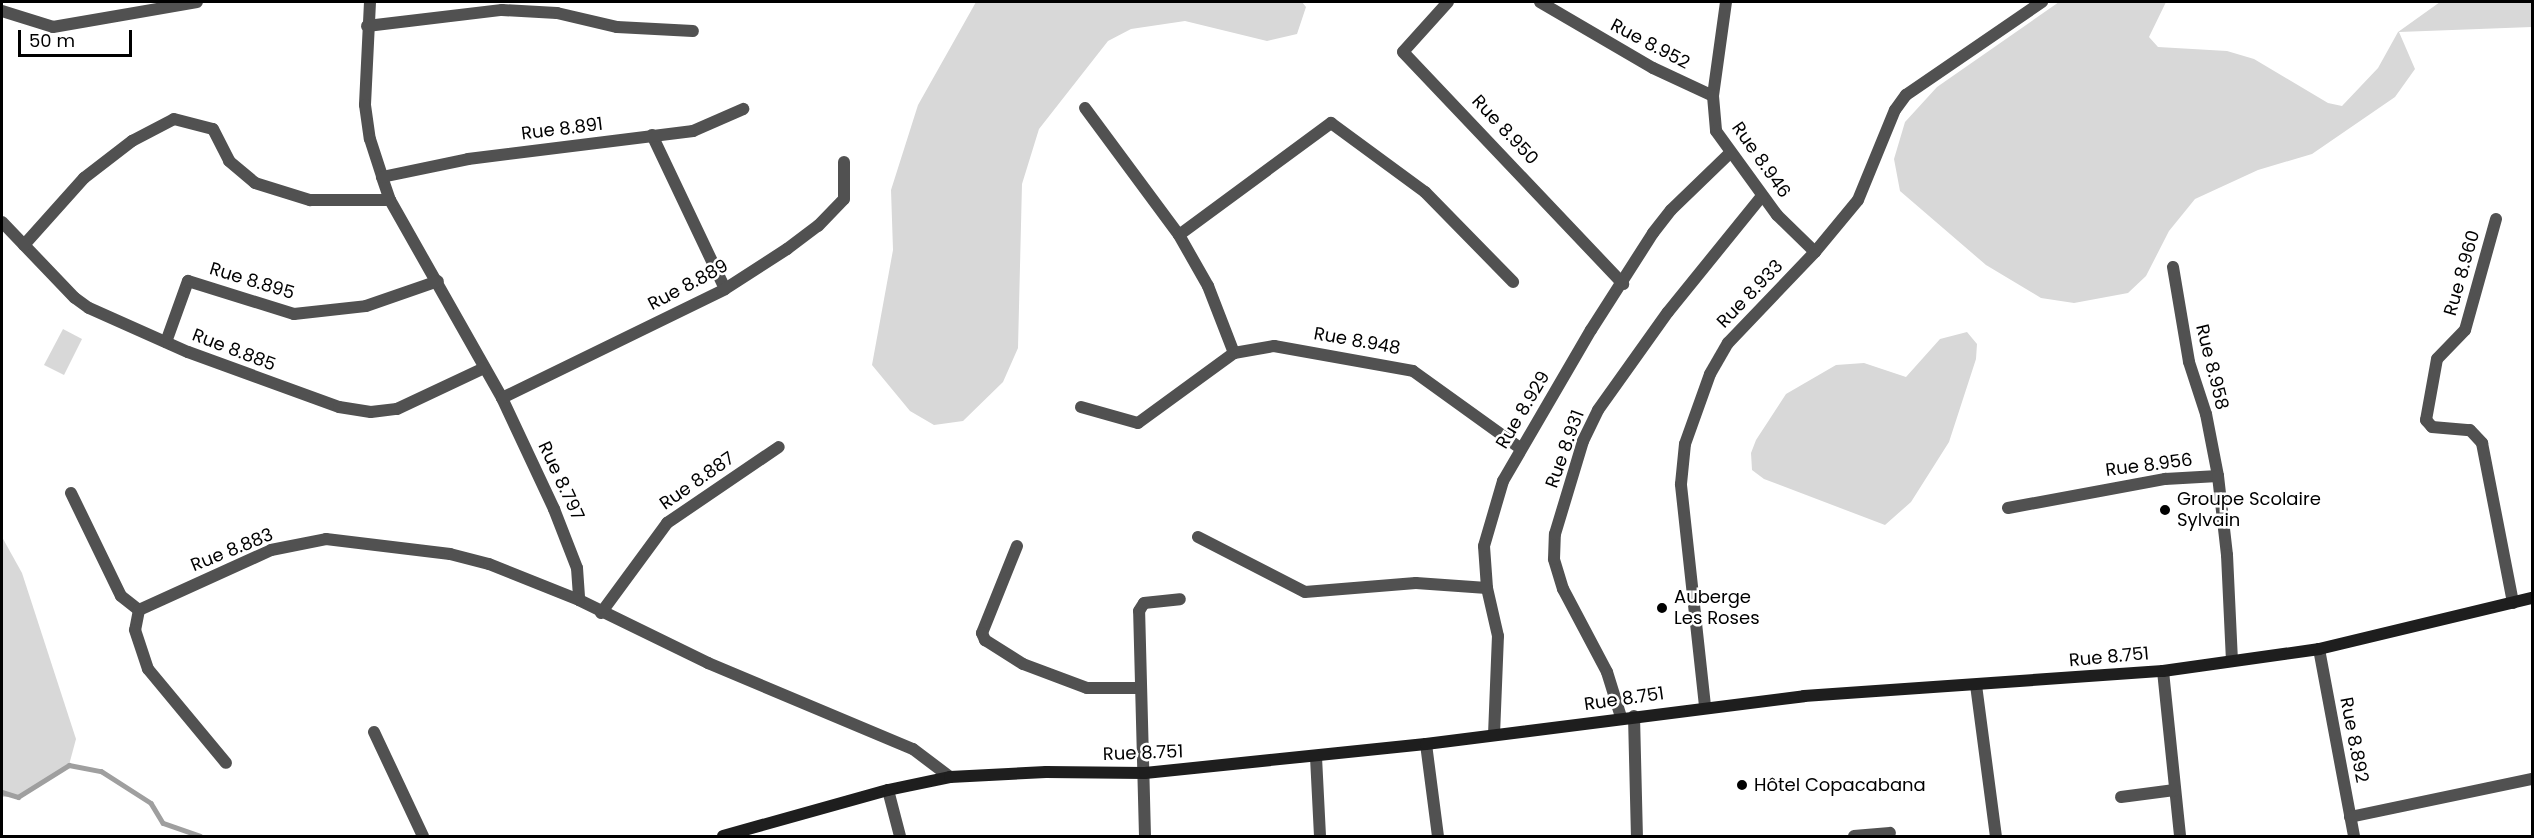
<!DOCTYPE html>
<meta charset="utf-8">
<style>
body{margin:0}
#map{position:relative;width:2534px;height:838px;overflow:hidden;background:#fff;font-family:Poppins,sans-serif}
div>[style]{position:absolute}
.green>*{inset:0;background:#d8d8d8}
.stream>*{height:4.5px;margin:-2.25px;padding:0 2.25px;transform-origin:2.25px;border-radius:2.25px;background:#9f9f9f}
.minor>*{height:12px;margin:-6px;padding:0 6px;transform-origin:6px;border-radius:6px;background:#515151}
.secondary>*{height:12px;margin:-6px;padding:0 6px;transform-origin:6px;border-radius:6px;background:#1e1e1e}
.dots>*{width:16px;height:16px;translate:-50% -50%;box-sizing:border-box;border:3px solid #fff;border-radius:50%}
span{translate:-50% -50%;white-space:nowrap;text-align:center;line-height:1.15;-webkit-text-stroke:5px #fff;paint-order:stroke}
.street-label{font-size:18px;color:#000}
.poi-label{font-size:18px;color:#000}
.left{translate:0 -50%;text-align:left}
.frame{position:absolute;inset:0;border:3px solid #000;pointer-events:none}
.scale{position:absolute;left:18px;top:30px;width:114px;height:27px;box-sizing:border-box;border:3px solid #000;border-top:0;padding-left:8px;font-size:18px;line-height:21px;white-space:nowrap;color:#000;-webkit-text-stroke:4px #fff;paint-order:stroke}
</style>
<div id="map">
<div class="green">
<i style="clip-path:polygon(976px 2px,1302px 2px,1306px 7px,1297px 34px,1267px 41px,1185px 21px,1131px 29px,1108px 41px,1039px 129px,1022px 184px,1018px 348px,1003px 382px,963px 421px,934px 425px,910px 411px,872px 365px,893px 250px,891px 190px,918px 105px)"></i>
<i style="clip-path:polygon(2059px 2px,2166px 2px,2149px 37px,2158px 47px,2227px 51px,2254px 59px,2328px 103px,2342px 106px,2378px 68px,2398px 32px,2440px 2px,2532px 2px,2532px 27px,2399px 32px,2415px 69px,2395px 97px,2312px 154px,2258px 170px,2195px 199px,2169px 231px,2146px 276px,2128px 293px,2074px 303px,2041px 298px,1986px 265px,1900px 191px,1894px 159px,1905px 122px,1937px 87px)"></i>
<i style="clip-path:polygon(63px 329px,82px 339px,64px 375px,44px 365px)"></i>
<i style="clip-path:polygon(1967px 332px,1977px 344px,1976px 359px,1949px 442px,1911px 502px,1885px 525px,1764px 479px,1752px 470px,1751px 453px,1756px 440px,1786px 394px,1836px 365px,1864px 363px,1906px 377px,1940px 339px)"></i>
<i style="clip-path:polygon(2px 537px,22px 573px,76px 739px,69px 765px,23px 797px,2px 797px)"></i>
</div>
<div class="stream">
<i style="left:2px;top:792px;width:17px;rotate:17deg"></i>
<i style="left:18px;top:797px;width:60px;rotate:-32.1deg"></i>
<i style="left:69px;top:765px;width:33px;rotate:11deg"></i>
<i style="left:101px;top:771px;width:59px;rotate:32.6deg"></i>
<i style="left:151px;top:803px;width:23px;rotate:59deg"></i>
<i style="left:163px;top:823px;width:39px;rotate:19deg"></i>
</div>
<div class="minor">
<i style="left:370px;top:2px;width:103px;rotate:92.8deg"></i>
<i style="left:365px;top:105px;width:34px;rotate:82deg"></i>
<i style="left:370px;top:139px;width:40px;rotate:72deg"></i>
<i style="left:382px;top:177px;width:24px;rotate:71deg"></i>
<i style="left:390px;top:200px;width:227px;rotate:60.5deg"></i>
<i style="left:502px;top:398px;width:123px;rotate:64.9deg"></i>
<i style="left:554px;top:509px;width:63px;rotate:68.7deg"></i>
<i style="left:577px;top:568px;width:32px;rotate:86deg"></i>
<i style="left:579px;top:600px;width:144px;rotate:26deg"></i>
<i style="left:708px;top:663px;width:222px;rotate:22.8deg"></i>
<i style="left:913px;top:749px;width:46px;rotate:37.1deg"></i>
<i style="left:1448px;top:2px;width:67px;rotate:132deg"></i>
<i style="left:1403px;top:52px;width:320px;rotate:46.5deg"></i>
<i style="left:1540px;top:2px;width:131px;rotate:30.3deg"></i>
<i style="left:1653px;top:68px;width:66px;rotate:25deg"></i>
<i style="left:1726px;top:2px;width:95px;rotate:97.9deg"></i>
<i style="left:1713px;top:96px;width:35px;rotate:85deg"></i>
<i style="left:1716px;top:131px;width:104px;rotate:54deg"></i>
<i style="left:1777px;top:215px;width:53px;rotate:44.2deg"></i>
<i style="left:2px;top:11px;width:53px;rotate:17.4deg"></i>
<i style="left:53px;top:27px;width:146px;rotate:-9.8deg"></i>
<i style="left:367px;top:26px;width:136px;rotate:-6.8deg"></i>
<i style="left:502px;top:10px;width:55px;rotate:3.1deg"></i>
<i style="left:557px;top:13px;width:62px;rotate:13.1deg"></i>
<i style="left:617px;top:27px;width:76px;rotate:3deg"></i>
<i style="left:1085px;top:108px;width:158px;rotate:53.5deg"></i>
<i style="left:1179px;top:235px;width:59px;rotate:60.4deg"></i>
<i style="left:1208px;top:286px;width:72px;rotate:68.8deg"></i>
<i style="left:652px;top:135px;width:170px;rotate:64.6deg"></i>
<i style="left:382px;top:177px;width:88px;rotate:-11.8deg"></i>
<i style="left:468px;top:159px;width:227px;rotate:-7.1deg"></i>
<i style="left:693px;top:131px;width:55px;rotate:-23.7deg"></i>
<i style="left:2496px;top:219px;width:115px;rotate:105.6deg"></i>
<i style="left:2465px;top:330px;width:40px;rotate:134deg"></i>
<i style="left:2437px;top:359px;width:62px;rotate:100.2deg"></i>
<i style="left:2426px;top:420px;width:9px;rotate:49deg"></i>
<i style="left:2432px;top:427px;width:38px;rotate:5deg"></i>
<i style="left:2470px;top:430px;width:18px;rotate:47deg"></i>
<i style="left:2482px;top:443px;width:163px;rotate:79deg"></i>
<i style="left:2px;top:222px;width:105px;rotate:46.2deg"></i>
<i style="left:75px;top:298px;width:17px;rotate:36deg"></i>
<i style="left:89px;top:308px;width:108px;rotate:24deg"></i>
<i style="left:188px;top:352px;width:161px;rotate:20deg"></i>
<i style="left:339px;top:407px;width:32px;rotate:9deg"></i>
<i style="left:371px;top:412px;width:26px;rotate:-7deg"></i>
<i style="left:397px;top:409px;width:96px;rotate:-25.2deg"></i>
<i style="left:1179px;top:235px;width:189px;rotate:-36.4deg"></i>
<i style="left:1331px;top:123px;width:117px;rotate:36.3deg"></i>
<i style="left:1425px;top:192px;width:126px;rotate:45.6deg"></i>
<i style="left:24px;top:245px;width:90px;rotate:-48.2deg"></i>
<i style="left:84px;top:178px;width:61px;rotate:-37.6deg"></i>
<i style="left:132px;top:141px;width:47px;rotate:-27.6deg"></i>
<i style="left:174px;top:119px;width:40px;rotate:14.4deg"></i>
<i style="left:213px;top:129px;width:36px;rotate:63deg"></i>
<i style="left:229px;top:161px;width:34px;rotate:40deg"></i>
<i style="left:255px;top:183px;width:58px;rotate:17.2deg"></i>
<i style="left:310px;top:200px;width:80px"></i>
<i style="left:2173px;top:267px;width:96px;rotate:80.4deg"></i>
<i style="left:2189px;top:362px;width:55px;rotate:71.9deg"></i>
<i style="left:2206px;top:414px;width:63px;rotate:79deg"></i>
<i style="left:166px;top:342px;width:65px;rotate:-70.2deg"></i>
<i style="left:188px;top:281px;width:111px;rotate:17.3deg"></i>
<i style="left:294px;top:314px;width:72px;rotate:-6.3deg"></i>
<i style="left:366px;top:306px;width:76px;rotate:-19.1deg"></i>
<i style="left:502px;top:398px;width:248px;rotate:-26deg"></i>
<i style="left:725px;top:289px;width:74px;rotate:-32.8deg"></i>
<i style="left:787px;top:249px;width:39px;rotate:-37deg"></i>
<i style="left:818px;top:226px;width:37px;rotate:-46deg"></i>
<i style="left:844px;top:199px;width:37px;rotate:-90deg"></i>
<i style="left:1081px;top:407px;width:59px;rotate:15.7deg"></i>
<i style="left:1138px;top:423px;width:119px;rotate:-36.1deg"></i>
<i style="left:1234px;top:353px;width:41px;rotate:-9.9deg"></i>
<i style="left:1274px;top:346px;width:141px;rotate:10.2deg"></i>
<i style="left:1413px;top:371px;width:132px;rotate:35.7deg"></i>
<i style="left:71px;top:493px;width:114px;rotate:64.1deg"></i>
<i style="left:121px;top:596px;width:23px;rotate:38deg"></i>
<i style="left:139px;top:610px;width:145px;rotate:-24.4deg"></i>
<i style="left:271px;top:550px;width:56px;rotate:-11.3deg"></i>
<i style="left:326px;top:539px;width:125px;rotate:6.9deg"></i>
<i style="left:450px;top:554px;width:40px;rotate:14.4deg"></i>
<i style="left:489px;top:564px;width:97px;rotate:21.8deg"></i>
<i style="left:2008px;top:508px;width:160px;rotate:-10.5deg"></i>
<i style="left:2165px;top:479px;width:53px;rotate:-3.2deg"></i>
<i style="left:2218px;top:476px;width:80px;rotate:83.5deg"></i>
<i style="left:2227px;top:555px;width:106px;rotate:87.3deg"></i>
<i style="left:1198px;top:537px;width:120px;rotate:27.2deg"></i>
<i style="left:1305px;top:592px;width:111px;rotate:-4.6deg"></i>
<i style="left:1416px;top:583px;width:71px;rotate:4deg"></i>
<i style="left:1017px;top:546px;width:94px;rotate:111.9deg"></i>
<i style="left:982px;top:633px;width:8px;rotate:67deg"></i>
<i style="left:985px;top:640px;width:45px;rotate:32.3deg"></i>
<i style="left:1023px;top:664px;width:68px;rotate:20.6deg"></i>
<i style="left:1087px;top:688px;width:54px"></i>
<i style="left:139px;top:610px;width:20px;rotate:101deg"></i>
<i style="left:135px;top:630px;width:41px;rotate:71.6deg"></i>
<i style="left:148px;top:669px;width:122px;rotate:50.3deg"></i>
<i style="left:601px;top:613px;width:112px;rotate:-53.7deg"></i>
<i style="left:667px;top:523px;width:135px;rotate:-34.2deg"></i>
<i style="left:2319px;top:649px;width:190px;rotate:79.4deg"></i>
<i style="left:2163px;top:671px;width:166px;rotate:84.1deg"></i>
<i style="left:1976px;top:685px;width:152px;rotate:82.5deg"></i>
<i style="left:1705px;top:706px;width:223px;rotate:-96.2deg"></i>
<i style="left:1681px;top:484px;width:40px;rotate:-84.3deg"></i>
<i style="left:1685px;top:444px;width:74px;rotate:-70.3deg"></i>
<i style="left:1710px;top:374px;width:36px;rotate:-60deg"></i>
<i style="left:1728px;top:343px;width:126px;rotate:-46.3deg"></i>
<i style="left:1815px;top:252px;width:67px;rotate:-50.4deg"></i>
<i style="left:1858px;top:200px;width:97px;rotate:-67.7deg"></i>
<i style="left:1895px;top:110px;width:19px;rotate:-54deg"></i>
<i style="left:1906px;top:95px;width:165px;rotate:-34.4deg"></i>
<i style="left:1634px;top:716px;width:120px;rotate:88.6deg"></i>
<i style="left:1621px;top:717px;width:47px;rotate:-107.3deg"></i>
<i style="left:1607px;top:672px;width:94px;rotate:-117.9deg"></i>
<i style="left:1563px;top:589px;width:31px;rotate:-107deg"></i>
<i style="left:1554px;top:559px;width:25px;rotate:-88deg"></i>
<i style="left:1555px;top:534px;width:97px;rotate:-73.2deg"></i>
<i style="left:1583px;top:441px;width:34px;rotate:-64deg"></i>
<i style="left:1598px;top:410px;width:120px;rotate:-54.5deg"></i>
<i style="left:1668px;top:312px;width:149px;rotate:-51deg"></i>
<i style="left:374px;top:732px;width:115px;rotate:64.8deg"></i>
<i style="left:1494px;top:735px;width:99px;rotate:-87.7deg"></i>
<i style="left:1498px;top:636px;width:49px;rotate:-102.9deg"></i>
<i style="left:1487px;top:588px;width:42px;rotate:-94.1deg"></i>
<i style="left:1484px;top:546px;width:68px;rotate:-73.7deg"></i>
<i style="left:1503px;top:481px;width:175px;rotate:-59.8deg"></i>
<i style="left:1591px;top:330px;width:115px;rotate:-57.4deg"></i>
<i style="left:1653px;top:233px;width:29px;rotate:-52deg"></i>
<i style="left:1671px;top:210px;width:82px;rotate:-44deg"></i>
<i style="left:1426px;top:744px;width:93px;rotate:82.6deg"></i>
<i style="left:1316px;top:757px;width:79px;rotate:87.1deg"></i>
<i style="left:888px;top:790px;width:48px;rotate:75.4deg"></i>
<i style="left:2121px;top:797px;width:54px;rotate:-7.4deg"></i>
<i style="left:2350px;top:817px;width:186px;rotate:-11.8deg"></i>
<i style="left:1145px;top:836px;width:225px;rotate:-91.5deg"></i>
<i style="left:1139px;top:611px;width:9px;rotate:-58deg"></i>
<i style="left:1144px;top:603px;width:36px;rotate:-6deg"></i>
<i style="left:1854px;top:836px;width:36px;rotate:-5deg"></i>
</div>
<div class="secondary">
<i style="left:723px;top:836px;width:171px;rotate:-15.6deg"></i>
<i style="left:888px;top:790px;width:63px;rotate:-11.8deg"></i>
<i style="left:950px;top:777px;width:96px;rotate:-3deg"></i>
<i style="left:1046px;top:772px;width:99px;rotate:0.6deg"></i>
<i style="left:1145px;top:773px;width:282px;rotate:-5.9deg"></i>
<i style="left:1426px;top:744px;width:381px;rotate:-7.2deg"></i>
<i style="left:1804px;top:696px;width:360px;rotate:-4deg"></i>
<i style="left:2163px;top:671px;width:158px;rotate:-8deg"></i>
<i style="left:2319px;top:649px;width:219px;rotate:-13.5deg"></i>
</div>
<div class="dots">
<i style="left:2165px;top:510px;background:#000"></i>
<i style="left:1662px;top:608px;background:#000"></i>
<i style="left:1742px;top:785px;background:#000"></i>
</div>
<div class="street-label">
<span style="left:1650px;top:44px;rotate:28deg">Rue 8.952</span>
<span style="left:562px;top:129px;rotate:-7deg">Rue 8.891</span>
<span style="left:1505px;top:130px;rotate:47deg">Rue 8.950</span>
<span style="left:1761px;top:160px;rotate:55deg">Rue 8.946</span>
<span style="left:2462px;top:273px;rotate:-74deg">Rue 8.960</span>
<span style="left:252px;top:281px;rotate:17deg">Rue 8.895</span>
<span style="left:688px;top:285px;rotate:-28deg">Rue 8.889</span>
<span style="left:1750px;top:294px;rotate:-46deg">Rue 8.933</span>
<span style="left:1357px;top:341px;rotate:10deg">Rue 8.948</span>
<span style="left:234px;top:350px;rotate:21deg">Rue 8.885</span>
<span style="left:2212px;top:367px;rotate:76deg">Rue 8.958</span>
<span style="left:1523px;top:410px;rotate:-59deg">Rue 8.929</span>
<span style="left:1565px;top:449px;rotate:-70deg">Rue 8.931</span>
<span style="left:2149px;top:465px;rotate:-7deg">Rue 8.956</span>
<span style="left:561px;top:481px;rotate:65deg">Rue 8.797</span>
<span style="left:697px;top:481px;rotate:-35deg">Rue 8.887</span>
<span style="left:232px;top:550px;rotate:-22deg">Rue 8.883</span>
<span style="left:2109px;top:657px;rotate:-5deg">Rue 8.751</span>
<span style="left:1624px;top:699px;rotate:-8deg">Rue 8.751</span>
<span style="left:2354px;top:740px;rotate:79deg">Rue 8.892</span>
<span style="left:1143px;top:753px;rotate:-2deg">Rue 8.751</span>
</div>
<div class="poi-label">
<span class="left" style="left:2177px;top:510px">Groupe Scolaire<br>Sylvain</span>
<span class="left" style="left:1674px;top:608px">Auberge<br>Les Roses</span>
<span class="left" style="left:1754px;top:785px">Hôtel Copacabana</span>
</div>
<div class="frame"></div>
<div class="scale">50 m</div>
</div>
